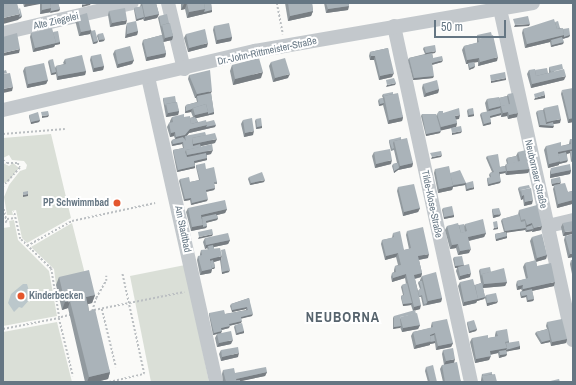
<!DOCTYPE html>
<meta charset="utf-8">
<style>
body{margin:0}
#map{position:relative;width:576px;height:385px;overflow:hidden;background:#fafaf8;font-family:"Archivo Narrow",sans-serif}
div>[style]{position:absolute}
.green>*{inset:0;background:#dadfd7}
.water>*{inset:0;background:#bbc7cb}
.path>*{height:1.5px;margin-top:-0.75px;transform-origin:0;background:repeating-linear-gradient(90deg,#bbbfc2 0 2px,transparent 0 4px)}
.minor>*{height:14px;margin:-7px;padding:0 7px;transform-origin:7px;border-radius:7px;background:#c3c8cc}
.wall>*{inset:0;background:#929a9f}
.shaded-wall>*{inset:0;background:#777d82}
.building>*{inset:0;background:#aab3b9}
.dots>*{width:11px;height:11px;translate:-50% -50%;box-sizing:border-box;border:2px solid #fff;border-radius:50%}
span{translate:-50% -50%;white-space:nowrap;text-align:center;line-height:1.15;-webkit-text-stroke:4px #fff;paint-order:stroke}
.street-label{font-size:10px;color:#657683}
.poi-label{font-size:10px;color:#657683;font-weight:700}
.right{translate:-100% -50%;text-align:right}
.left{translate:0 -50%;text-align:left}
.district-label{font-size:14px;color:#57646e;font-weight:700;letter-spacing:1px}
.frame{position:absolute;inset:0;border:4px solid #657683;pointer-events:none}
.scale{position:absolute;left:434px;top:20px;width:72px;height:18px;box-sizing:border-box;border:2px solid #657683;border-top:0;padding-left:5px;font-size:12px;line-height:14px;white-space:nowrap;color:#657683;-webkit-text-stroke:3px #fff;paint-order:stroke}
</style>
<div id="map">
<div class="green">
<i style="clip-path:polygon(51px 134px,71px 218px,27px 243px,22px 238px,16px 210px,12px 211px,13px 215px,7px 215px,4px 197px,9px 185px,20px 171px,26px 169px,27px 165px,24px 161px,12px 160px,9px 155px,3px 158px,3px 138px)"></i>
<i style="clip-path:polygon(3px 163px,9px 166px,13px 163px,19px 168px,8px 182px,3px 183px)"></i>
<i style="clip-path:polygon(14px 220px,18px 240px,49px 271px,57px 316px,3px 326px,3px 228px,10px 227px,9px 221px)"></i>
<i style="clip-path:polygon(72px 223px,86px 278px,56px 285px,54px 269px,31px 247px)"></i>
<i style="clip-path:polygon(185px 265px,209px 382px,151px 382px,130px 276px)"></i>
<i style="clip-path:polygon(57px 322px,72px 382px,3px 382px,3px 332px)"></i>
</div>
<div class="water">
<i style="clip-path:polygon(23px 284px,27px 284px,31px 298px,22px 308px,19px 307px,14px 312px,8px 303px,11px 294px)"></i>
</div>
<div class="path">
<i style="left:277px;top:3px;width:32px;rotate:79deg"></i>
<i style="left:3px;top:134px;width:62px;rotate:-4.6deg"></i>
<i style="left:3px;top:160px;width:5px;rotate:37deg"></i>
<i style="left:7px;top:163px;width:11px"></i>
<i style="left:18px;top:163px;width:5px;rotate:68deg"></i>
<i style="left:20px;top:168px;width:25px;rotate:132deg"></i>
<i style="left:3px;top:205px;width:17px;rotate:77deg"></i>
<i style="left:7px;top:222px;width:4px;rotate:166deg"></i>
<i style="left:7px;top:219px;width:8px;rotate:-7deg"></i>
<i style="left:27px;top:246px;width:51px;rotate:-29.1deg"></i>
<i style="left:72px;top:221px;width:85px;rotate:-12.2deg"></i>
<i style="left:102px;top:309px;width:60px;rotate:76.4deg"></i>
<i style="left:94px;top:310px;width:92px;rotate:-11.3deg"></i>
<i style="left:92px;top:311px;width:14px;rotate:-73deg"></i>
<i style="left:96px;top:298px;width:20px;rotate:-60deg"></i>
<i style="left:106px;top:281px;width:5px;rotate:-90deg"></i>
<i style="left:71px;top:315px;width:12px;rotate:166deg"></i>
<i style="left:59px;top:318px;width:60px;rotate:76.4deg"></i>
<i style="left:3px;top:329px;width:57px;rotate:-11.1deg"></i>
<i style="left:59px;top:318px;width:50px;rotate:-99.3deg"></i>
<i style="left:51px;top:269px;width:43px;rotate:-135.9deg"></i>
<i style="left:20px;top:239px;width:28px;rotate:-103deg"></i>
<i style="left:109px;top:382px;width:36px;rotate:-13deg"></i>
<i style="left:144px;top:374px;width:103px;rotate:-102.3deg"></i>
</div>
<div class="minor">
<i style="left:168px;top:3px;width:68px;rotate:76.4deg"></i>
<i style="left:500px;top:9px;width:339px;rotate:77.6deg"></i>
<i style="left:394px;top:26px;width:364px;rotate:77.8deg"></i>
<i style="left:3px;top:33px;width:132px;rotate:-13.1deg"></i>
<i style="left:148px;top:77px;width:312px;rotate:77.4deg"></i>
<i style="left:3px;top:110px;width:259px;rotate:-13.2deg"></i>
<i style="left:255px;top:51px;width:282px;rotate:-9.8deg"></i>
<i style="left:548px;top:226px;width:26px;rotate:-13deg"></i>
</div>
<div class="wall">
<i style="clip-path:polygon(23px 3px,58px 3px,60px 9px,59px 11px,40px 14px,40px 3px,24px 7px)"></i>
<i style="clip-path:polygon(141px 3px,156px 3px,159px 14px,157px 18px,144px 21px,143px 19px,136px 21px,134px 10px,134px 8px,140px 7px)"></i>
<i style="clip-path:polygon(181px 3px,211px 3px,212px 12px,187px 18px,185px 9px,181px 10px)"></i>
<i style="clip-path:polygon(285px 3px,312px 3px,313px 11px,311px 16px,288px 21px)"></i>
<i style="clip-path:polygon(324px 3px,353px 3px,349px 3px,348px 10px,326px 13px)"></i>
<i style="clip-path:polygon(109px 11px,126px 24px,110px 27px,108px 15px)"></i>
<i style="clip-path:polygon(77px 16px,91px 30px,98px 41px,97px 43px,93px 44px,90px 33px,90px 34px,79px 36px,75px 20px)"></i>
<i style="clip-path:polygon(159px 16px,169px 23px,173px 36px,172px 40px,163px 42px,166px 53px,165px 57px,146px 61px,142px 44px,143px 40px,162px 35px,158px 18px)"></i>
<i style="clip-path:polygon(555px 22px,560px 28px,563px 29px,570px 35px,569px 37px,563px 39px,563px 44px,551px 47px,550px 42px,525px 48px,522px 33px,523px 29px)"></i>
<i style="clip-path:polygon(127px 23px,138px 31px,137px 35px,125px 38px,126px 27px)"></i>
<i style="clip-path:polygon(214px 26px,232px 37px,231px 41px,216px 44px,213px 30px)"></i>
<i style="clip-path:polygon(53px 32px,60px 42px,60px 44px,55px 45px,54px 47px,33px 52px,30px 37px,31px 33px)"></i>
<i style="clip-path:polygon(98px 34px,104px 41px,99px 42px,97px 36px)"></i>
<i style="clip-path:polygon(186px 34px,207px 47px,188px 52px,184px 38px)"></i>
<i style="clip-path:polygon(477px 35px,497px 61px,478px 66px,478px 62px,474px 62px,475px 66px,474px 68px,469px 70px,468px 65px,468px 64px,466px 64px,462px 50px,464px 46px,477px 43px)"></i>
<i style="clip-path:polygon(424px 47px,435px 53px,432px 53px,433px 58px,442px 62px,432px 65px,433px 78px,413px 80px,408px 60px,409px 58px,425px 54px,423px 49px)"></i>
<i style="clip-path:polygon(388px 48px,392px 77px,379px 80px,374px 60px,370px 60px,369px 56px,370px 52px)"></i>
<i style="clip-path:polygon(115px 50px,134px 60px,132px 64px,117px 68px,113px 54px)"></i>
<i style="clip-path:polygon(91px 56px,104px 66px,103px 70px,93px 72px,90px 60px)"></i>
<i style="clip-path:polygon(65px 59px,86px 71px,85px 75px,57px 80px,56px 74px,51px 75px,48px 62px,49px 60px,55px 68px,56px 66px,64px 64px,63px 63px)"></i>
<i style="clip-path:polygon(271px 62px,288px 78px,273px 82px,269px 66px)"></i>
<i style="clip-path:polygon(232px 65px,261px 78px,233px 85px,230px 71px)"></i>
<i style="clip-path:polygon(25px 67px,48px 80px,46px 84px,27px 88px,23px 71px)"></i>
<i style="clip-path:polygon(549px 67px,564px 80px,531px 88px,527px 74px,529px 70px,548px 73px,549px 73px)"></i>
<i style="clip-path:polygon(189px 75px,211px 93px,214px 114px,196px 118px,198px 122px,206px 122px,215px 127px,189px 133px,186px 136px,206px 135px,215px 143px,201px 146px,201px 147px,211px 154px,207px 155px,207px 160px,195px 163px,195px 168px,177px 172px,173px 152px,173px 150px,183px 148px,182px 144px,172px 146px,171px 142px,172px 140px,175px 139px,174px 136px,170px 137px,167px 127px,169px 123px,170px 122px,170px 121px,172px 117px,184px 117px,190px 118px,193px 117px,191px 112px,185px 113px,185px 107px,186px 105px,197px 102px,196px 98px,195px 98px,188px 79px)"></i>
<i style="clip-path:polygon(423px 84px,439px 89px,438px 93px,424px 97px,422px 88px)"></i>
<i style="clip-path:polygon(562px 90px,573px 122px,568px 123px,561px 94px)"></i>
<i style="clip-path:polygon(383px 94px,393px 94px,403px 117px,402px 121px,388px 124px,383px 105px,379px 106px,378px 101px,379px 99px,383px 98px,382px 96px)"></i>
<i style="clip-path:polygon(508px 94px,517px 117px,508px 119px,507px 116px,501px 117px,501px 115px,490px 118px,491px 124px,483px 126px,480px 115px,481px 113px,487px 112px,485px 103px,487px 99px,499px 98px,507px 96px)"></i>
<i style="clip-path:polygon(163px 98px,176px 102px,179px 111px,178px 115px,166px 117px,163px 100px)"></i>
<i style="clip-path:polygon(544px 108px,560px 123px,553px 124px,553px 128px,539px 127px,536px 113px,537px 111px,543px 110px)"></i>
<i style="clip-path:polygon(468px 109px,474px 116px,468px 117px,467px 111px)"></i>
<i style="clip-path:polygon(443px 113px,459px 119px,456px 119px,457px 123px,456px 127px,440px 130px,440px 133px,426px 136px,421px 116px,422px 114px,436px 116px,437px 114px)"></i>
<i style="clip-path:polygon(29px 115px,40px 120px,39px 122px,31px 124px,29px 117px)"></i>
<i style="clip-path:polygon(256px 119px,262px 126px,262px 128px,256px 129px,255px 121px)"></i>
<i style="clip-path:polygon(243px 120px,253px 135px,244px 137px,241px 124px)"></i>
<i style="clip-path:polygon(401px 139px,413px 163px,412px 167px,398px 170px,394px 173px,392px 166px,393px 164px,397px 163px,394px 150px,391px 151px,389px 142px,389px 140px)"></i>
<i style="clip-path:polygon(570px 139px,573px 139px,573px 161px,571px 162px,570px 153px,567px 154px,567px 162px,559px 164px,559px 165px,548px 168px,544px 150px,546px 146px,561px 146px,569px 144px)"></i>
<i style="clip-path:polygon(374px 152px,391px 164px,375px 168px,372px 156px)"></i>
<i style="clip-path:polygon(518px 152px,530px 169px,528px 173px,506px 175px,505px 173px,500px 174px,500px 183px,488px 186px,487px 180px,487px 178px,490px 178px,489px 175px,490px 173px,492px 172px,486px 158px,487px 156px,500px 167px,505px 166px,506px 164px,507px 164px,506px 160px,507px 158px,516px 156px)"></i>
<i style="clip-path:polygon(196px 165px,206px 169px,217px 182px,217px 184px,214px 184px,215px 188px,214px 190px,206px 192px,207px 201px,191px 205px,190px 200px,184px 201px,179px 181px,180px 179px,190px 182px,199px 180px,196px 167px)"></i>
<i style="clip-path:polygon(551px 168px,571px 170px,570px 174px,550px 178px,550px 172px)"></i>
<i style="clip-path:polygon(435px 169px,450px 173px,466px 183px,474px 189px,466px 191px,465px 185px,453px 187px,452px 190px,438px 193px,434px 173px)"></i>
<i style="clip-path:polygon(249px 177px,264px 182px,250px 185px,248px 179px)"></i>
<i style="clip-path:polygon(551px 179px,561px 184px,568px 192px,572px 191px,572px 189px,573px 187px,573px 203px,572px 204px,557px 208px,553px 189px,554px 186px,552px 186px,551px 181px)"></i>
<i style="clip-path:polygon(398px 187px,420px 208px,418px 212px,403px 216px,397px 191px)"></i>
<i style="clip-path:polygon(519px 187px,532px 204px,524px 206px,523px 199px,521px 200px,518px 189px)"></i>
<i style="clip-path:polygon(188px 208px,227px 209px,225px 213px,217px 215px,218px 218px,217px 220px,206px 223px,207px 226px,206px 228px,191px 231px,186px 212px)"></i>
<i style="clip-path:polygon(443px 208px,454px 215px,454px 217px,444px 219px,442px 210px)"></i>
<i style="clip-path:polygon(492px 209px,500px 216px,493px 218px,492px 211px)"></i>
<i style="clip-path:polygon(519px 210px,541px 230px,532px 232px,532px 231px,526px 232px,525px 230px,507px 232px,507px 238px,496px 241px,495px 236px,495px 234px,504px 232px,501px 221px,502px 219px,518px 215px)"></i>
<i style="clip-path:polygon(563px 223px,573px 257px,568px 258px,564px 240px,565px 236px,563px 236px,561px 227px)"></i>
<i style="clip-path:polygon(465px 224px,486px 233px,484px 237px,469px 241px,469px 253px,458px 255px,456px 248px,450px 249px,445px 230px,447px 226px,459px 225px,464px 226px)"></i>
<i style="clip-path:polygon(407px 231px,428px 258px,419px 260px,422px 273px,421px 277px,415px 279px,418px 291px,420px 289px,418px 283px,419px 281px,420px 281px,420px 280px,422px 276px,442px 298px,441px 302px,423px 306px,421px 297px,419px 297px,420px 309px,413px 311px,411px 305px,403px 306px,401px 298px,401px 296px,403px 295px,401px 287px,402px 285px,406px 284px,405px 278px,392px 282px,391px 277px,392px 273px,394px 272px,394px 270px,395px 266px,398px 265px,396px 257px,385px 260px,381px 244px,382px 240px,392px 238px,393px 233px,404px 250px,409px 249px,406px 235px)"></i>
<i style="clip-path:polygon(532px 237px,547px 255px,546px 259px,536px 262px,537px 266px,554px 286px,532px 291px,534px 299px,533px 301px,527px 302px,526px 297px,521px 298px,520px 294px,520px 292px,522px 291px,521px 289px,517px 290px,516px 285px,517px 281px,526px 279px,523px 267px,525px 263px,535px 261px,530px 241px)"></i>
<i style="clip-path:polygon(205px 238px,230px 240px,228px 244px,214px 247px,214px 249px,229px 272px,222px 274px,220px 260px,214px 262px,215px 267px,214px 269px,212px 269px,211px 273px,200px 275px,197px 260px,198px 256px,200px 256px,200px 254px,201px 250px,208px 250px,207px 248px,205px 249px,203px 242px)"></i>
<i style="clip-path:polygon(454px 257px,464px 265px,470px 277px,459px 280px,456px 271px,457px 268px,455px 268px,453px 259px)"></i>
<i style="clip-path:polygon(571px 260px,573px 260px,573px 279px,570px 264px)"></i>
<i style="clip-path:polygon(480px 269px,491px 272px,507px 282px,505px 286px,483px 288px,485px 297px,486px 295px,497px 303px,487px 306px,485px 298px,484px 299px,477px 301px,476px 303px,463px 306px,458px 286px,460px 282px,475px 285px,481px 283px,479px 271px)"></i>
<i style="clip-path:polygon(59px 277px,95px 295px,92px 303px,88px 304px,89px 311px,110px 372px,108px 379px,96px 382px,85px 382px,68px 308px,62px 310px,56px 285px)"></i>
<i style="clip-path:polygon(249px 298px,252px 316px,241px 318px,241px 323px,229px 326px,229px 328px,222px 330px,221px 333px,231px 344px,217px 347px,215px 338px,217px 334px,220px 333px,213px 335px,209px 315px,209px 313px,225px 314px,246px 310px,246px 309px,232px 312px,230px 306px,231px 304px)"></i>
<i style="clip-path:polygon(394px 316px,420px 325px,418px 329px,402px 332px,400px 327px,393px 329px,393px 318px)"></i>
<i style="clip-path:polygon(432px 322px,453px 343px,451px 347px,436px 350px,435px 343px,430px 344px,430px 345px,414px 349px,411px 336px,413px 332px,431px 328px,431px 326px)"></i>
<i style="clip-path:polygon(467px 322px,477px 329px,476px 331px,469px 333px,467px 324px)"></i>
<i style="clip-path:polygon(547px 322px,567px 339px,566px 343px,551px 346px,550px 342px,541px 344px,535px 334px,536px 332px,547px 329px,546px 326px)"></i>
<i style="clip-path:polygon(235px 325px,244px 331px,244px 333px,236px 335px,234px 327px)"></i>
<i style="clip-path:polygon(496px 331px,509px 341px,509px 343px,520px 346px,520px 349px,506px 351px,507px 354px,506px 356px,499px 358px,498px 353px,490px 355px,489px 360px,475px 363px,470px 342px,472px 338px,488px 338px,495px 337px,495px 335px)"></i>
<i style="clip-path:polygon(221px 350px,238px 357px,221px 361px,219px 354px)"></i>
<i style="clip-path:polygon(443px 350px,454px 363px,461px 382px,443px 382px,440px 369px,442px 365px,444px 365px,442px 354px)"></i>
<i style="clip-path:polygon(426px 367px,437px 382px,428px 382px,425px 371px)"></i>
<i style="clip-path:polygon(223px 370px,235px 373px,267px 372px,265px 376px,240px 381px,240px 382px,223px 382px,222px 374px)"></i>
<i style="clip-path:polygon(482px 374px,492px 374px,497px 382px,481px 382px,481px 380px)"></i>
</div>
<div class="shaded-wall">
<i style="clip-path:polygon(26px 3px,40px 3px,40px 4px,24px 7px)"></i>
<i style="clip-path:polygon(91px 3px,90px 5px,82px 7px,82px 5px)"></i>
<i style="clip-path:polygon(187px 3px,185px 9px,181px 10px,184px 4px)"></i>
<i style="clip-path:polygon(349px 6px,348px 10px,326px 13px,328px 9px)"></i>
<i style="clip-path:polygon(51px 8px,50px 12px,40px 14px,42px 10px)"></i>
<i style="clip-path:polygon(60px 9px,59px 11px,50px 13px,51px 11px)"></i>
<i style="clip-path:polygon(205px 9px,212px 10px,212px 12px,187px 18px,189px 12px)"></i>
<i style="clip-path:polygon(313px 11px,311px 16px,288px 21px,290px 16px)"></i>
<i style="clip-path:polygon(20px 14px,22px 16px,21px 18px,19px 19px,18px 20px,3px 24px,3px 18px)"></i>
<i style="clip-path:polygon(159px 14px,157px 18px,144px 21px,145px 17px)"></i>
<i style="clip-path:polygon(144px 17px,143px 19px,136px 21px,137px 19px)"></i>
<i style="clip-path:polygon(127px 20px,126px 24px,110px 27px,112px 23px)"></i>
<i style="clip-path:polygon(530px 24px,529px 26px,514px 27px,515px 25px)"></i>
<i style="clip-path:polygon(91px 30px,90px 34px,79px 36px,81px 32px)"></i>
<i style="clip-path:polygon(138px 31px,137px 35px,125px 38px,127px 34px)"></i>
<i style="clip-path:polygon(564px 35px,570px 35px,569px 37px,551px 42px,551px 40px,550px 42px,525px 48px,527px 44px)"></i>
<i style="clip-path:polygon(173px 36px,172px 40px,163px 42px,165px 38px)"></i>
<i style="clip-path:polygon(232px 37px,231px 41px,216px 44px,217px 40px)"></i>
<i style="clip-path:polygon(105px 39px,104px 41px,99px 42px,99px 40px)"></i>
<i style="clip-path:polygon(98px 41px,97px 43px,93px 44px,94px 42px)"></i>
<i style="clip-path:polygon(60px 42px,60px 44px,55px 45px,54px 47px,33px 52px,35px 48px)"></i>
<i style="clip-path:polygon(564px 42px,563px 44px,551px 47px,552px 45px)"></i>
<i style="clip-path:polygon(208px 43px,207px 47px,188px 52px,189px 48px)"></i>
<i style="clip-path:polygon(20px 49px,19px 53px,3px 56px,3px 53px)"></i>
<i style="clip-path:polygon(436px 51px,435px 53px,425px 55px,426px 53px)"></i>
<i style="clip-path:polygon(166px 53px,165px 57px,146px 61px,147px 57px)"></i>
<i style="clip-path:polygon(371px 56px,375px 56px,374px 60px,370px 60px)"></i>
<i style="clip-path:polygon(498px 57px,497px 61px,478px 66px,480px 62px)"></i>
<i style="clip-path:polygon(479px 58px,478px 62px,466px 64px,467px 60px)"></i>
<i style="clip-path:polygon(134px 60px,132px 64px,117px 68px,118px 64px)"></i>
<i style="clip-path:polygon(443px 60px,442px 62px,431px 65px,432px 63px)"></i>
<i style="clip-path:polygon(104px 66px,103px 70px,93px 72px,94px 68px)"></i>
<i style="clip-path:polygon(475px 66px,474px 68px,469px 70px,470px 68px)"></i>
<i style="clip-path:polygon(86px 71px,85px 75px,57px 80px,58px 76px)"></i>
<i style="clip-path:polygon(56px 72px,56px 74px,51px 75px,52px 73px)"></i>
<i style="clip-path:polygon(263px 72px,261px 78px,233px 85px,235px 79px)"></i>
<i style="clip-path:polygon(394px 73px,392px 77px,379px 80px,380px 76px)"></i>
<i style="clip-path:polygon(290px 74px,288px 78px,273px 82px,275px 78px)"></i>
<i style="clip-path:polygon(434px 76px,433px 78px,413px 80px,414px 78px)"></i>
<i style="clip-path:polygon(566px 76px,564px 80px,531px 88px,532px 84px)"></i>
<i style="clip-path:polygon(506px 78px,506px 80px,491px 83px,491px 81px)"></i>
<i style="clip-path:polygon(48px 80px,46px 84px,27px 88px,28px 84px)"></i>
<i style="clip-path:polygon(396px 83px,395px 85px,386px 87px,387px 85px)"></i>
<i style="clip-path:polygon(13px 87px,12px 91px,3px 93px,3px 89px)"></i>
<i style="clip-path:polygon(439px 89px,438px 93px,424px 97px,426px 93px)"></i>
<i style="clip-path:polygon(212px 91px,210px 95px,197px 96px,196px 98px,195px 98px,197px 94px)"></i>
<i style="clip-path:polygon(545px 95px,545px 98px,534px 100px,535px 98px)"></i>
<i style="clip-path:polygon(384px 103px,383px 105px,379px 106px,380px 104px)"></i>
<i style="clip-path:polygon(501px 106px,499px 110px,488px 113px,489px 109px)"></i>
<i style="clip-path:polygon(192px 109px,191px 112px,185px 113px,186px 111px)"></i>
<i style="clip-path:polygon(179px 111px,178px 115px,166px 117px,168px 113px)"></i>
<i style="clip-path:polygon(208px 112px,214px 112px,214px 114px,193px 119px,195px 115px)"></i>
<i style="clip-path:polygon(508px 112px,507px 116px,501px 117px,503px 113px)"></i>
<i style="clip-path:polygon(501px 113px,501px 115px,489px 118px,490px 116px)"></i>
<i style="clip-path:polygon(518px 113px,517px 117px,508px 119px,509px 115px)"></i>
<i style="clip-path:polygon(474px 114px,474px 116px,468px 117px,469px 115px)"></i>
<i style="clip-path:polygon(49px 115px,48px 117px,42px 118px,42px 116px)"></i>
<i style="clip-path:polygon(460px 115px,459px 119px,454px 120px,455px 116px)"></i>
<i style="clip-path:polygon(403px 117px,402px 121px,388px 124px,389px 120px)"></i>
<i style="clip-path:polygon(573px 118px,573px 122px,568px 123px,569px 119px)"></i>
<i style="clip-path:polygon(561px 119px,560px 123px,547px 125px,554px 126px,553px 128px,539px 127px,540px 125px,545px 125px,547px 122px)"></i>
<i style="clip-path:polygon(40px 120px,39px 122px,31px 124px,31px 122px)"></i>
<i style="clip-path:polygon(491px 122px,491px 124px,483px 126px,484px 124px)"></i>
<i style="clip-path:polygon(457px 123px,456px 127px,439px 131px,441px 127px)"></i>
<i style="clip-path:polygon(207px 125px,216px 125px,215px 127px,189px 133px,186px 137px,185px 136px,184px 139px,175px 141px,176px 137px,190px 129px)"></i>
<i style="clip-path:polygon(262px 126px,262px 128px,256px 129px,257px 127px)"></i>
<i style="clip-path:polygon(254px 131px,253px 135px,244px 137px,245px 133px)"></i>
<i style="clip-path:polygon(441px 131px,440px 133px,426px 136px,426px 134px)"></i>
<i style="clip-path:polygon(462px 131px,461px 133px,452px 135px,452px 133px)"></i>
<i style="clip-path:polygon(175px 132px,174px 136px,170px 137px,171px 133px)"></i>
<i style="clip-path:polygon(217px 139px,215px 143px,192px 148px,193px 144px)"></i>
<i style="clip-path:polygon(183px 142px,182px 144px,172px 146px,173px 144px)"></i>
<i style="clip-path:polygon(573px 149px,573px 153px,570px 151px,570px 153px,558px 156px,558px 152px)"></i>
<i style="clip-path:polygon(213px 150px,211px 154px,186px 159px,187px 155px)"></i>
<i style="clip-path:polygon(442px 155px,441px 157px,431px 159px,432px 157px)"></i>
<i style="clip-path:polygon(207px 158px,207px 160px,194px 163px,194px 161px)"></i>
<i style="clip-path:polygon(392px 160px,391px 164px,375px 168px,376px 164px)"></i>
<i style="clip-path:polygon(568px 160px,567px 162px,559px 164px,559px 165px,548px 168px,549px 164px)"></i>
<i style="clip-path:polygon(413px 163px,412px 167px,398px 170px,394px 173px,394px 171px,399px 168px,400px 166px)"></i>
<i style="clip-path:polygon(195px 166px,195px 168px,177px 172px,178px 170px)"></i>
<i style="clip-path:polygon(530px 169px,528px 173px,506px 175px,507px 171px)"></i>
<i style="clip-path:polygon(571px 170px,570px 174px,550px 178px,551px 174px)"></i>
<i style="clip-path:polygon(506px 171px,505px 173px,499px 174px,499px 172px)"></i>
<i style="clip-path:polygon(265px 180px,264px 182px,250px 185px,251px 183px)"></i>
<i style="clip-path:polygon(501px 181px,500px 183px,488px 186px,489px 184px)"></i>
<i style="clip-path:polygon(561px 182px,560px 184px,552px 186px,552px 184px)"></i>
<i style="clip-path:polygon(466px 183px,465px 185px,453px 187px,452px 190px,438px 193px,439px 189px)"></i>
<i style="clip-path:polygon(474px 187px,474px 189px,466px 191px,467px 189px)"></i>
<i style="clip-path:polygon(215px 188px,214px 190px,205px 192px,206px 190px)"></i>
<i style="clip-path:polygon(28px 194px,28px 196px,23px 197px,23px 195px)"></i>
<i style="clip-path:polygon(524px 195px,523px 199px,521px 200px,522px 196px)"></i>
<i style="clip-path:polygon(191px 198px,190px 200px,184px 201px,185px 199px)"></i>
<i style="clip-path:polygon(208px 199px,207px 201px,191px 205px,192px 203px)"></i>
<i style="clip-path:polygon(533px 200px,532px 204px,524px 206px,525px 202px)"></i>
<i style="clip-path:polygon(573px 200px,573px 203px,572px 204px,557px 208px,558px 204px)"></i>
<i style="clip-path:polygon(420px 208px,418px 212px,403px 216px,404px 212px)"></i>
<i style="clip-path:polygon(227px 209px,225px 213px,201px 219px,201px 215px)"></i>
<i style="clip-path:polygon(501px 214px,500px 216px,493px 218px,494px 215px)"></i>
<i style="clip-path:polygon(454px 215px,454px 217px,444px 219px,444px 217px)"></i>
<i style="clip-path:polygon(218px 218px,217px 220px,205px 223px,206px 221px)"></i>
<i style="clip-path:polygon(532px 223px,531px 227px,526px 228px,525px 230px,504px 233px,505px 231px,525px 228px,527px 225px)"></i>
<i style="clip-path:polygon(203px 225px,207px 226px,206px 228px,191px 231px,192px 227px)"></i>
<i style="clip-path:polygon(542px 226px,541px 230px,532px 232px,534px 228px)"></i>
<i style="clip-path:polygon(498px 227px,498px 229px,493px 230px,494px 228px)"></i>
<i style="clip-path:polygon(533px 229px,532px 231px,526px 232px,527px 230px)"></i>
<i style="clip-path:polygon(573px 231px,573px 234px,563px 236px,565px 232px)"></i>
<i style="clip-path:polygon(486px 233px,484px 237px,467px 241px,468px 237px)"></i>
<i style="clip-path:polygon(213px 234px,212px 236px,198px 239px,199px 237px)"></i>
<i style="clip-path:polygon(507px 236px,507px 238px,496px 241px,496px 239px)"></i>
<i style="clip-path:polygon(230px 240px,228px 244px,209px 248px,208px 246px,207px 248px,205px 249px,206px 245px)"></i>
<i style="clip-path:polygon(458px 244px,456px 248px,450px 249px,452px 245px)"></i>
<i style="clip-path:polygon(471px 249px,469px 253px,458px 255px,460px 251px)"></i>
<i style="clip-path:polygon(398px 253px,396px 257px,385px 260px,386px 256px)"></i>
<i style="clip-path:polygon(429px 254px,428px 258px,417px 260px,418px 256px)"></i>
<i style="clip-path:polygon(570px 254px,573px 254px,573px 257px,568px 258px)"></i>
<i style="clip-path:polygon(547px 255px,546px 259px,535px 262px,537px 258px)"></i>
<i style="clip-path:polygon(222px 256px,221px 260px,210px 263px,210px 259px)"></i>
<i style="clip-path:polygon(464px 265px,463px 267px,455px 268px,455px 266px)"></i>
<i style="clip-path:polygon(215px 267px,214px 269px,212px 269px,211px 273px,200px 275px,202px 271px)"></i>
<i style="clip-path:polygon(230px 270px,229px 272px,222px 274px,222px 272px)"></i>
<i style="clip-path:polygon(422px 273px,421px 277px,412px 279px,414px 275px)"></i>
<i style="clip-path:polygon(471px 273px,470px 277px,459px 280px,460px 276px)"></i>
<i style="clip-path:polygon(406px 274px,405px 278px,392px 282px,393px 278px)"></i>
<i style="clip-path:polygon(507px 282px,505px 286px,482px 288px,484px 284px)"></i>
<i style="clip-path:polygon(555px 282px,554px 286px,522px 293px,523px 289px)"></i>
<i style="clip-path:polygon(523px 285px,521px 289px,517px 290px,518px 286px)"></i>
<i style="clip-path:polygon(95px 295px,92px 303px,84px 305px,86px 297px)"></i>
<i style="clip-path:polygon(527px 295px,526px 297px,521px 298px,522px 296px)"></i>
<i style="clip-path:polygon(485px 297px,484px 299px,477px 301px,476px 303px,463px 306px,464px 302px)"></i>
<i style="clip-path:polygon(442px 298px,441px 302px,426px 305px,428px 301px)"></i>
<i style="clip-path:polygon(534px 299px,533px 301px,527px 302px,528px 300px)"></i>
<i style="clip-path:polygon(70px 301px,68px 308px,62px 310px,65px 302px)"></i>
<i style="clip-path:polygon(498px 301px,497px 303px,487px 306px,487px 303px)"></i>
<i style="clip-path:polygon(412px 303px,411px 305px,403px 306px,403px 304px)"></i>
<i style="clip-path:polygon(421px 305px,420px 309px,413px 311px,414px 307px)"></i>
<i style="clip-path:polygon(247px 307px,246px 309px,232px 312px,232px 310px)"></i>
<i style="clip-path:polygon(253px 314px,252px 316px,240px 319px,241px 317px)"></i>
<i style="clip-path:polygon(242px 321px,241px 323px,228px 326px,229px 324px)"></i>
<i style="clip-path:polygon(420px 325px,418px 329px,402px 332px,403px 328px)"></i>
<i style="clip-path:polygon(230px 326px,229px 328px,221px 330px,221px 328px)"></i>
<i style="clip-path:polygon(401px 326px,400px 328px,393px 329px,394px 327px)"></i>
<i style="clip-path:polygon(477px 329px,476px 331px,469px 333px,470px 331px)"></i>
<i style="clip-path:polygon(222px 331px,221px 333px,213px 335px,214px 333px)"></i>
<i style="clip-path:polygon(244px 331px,244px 333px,236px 335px,237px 333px)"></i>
<i style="clip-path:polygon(435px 333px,433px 337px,429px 337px,430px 335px)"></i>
<i style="clip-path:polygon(567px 339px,566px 343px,551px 346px,552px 342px)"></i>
<i style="clip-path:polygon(233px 340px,231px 344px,217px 347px,219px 343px)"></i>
<i style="clip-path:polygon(550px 340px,550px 342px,541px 344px,542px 342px)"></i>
<i style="clip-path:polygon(435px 341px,435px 343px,430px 344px,430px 345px,414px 349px,416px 345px)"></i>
<i style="clip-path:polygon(453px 343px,451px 347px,436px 350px,438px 346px)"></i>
<i style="clip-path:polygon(520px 346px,520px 349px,499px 353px,499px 351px,498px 353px,488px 355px,490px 351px,507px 348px)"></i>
<i style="clip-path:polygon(239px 353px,238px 357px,221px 361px,222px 357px)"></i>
<i style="clip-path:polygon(507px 354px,506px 356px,499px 358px,500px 355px)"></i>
<i style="clip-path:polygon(491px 356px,489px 360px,475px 363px,476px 359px)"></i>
<i style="clip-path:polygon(455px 359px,454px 363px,444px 365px,446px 361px)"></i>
<i style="clip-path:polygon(110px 372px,108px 379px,96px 382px,87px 382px,89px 377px)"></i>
<i style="clip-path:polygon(267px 372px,265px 376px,237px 382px,236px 379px)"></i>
</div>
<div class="building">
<i style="clip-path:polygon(3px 3px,17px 3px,20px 14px,3px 18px)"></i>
<i style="clip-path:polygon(42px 3px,50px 3px,51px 8px,42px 10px)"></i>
<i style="clip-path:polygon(50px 3px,58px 3px,60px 9px,51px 11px,51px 8px)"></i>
<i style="clip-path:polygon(82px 3px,91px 3px,82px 5px)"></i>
<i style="clip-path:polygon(142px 3px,156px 3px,159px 14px,145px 17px)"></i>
<i style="clip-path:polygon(184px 3px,204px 3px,205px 9px,189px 12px,187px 3px,184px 4px)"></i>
<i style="clip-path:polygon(204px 3px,211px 3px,212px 10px,204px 12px,205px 9px)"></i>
<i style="clip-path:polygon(288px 3px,312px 3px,313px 11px,290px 16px)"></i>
<i style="clip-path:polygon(326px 3px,349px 3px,349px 6px,328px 9px)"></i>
<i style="clip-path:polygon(142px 6px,144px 17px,137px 19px,134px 8px)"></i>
<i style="clip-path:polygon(20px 8px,22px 16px,19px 17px,20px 14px,19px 9px)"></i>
<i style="clip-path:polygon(125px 8px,127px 20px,112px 23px,109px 11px)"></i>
<i style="clip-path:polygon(87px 13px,91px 30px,81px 32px,77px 16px)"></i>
<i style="clip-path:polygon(167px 14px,169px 23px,162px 25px,161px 27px,159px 16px)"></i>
<i style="clip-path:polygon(528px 16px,530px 24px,515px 25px,513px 19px)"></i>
<i style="clip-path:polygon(554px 19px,557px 29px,563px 28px,564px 35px,527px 44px,523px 29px)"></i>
<i style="clip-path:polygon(136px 21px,138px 31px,127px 34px,127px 23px)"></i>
<i style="clip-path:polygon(558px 21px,560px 28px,557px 29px,555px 22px)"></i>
<i style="clip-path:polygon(170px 23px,173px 36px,165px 38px,162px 25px)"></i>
<i style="clip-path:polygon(229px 23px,232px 37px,217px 40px,214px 26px)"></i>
<i style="clip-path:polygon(52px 28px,56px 43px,35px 48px,31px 33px)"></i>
<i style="clip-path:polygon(569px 28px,570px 35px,564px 37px,564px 35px,563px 29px)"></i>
<i style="clip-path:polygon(205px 29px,208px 43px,189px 48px,186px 34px)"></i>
<i style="clip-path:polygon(95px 30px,98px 41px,94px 42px,91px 31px)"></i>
<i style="clip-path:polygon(58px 31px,60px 42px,56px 43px,53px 32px)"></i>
<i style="clip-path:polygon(491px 32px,492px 36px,478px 39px,477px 35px)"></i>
<i style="clip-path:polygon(17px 33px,20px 49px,3px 53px,3px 37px)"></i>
<i style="clip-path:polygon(103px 33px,105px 39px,99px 40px,98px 34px)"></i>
<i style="clip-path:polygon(162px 35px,166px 53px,147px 57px,143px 40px)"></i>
<i style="clip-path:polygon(493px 35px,498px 57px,480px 62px,479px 58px,467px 60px,464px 46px,479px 42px,478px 39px)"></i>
<i style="clip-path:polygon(562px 37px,564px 42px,552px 45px,551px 40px)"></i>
<i style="clip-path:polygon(435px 45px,436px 51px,426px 53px,424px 47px)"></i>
<i style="clip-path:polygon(130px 46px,134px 60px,118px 64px,115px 50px)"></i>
<i style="clip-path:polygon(388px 48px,394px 73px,380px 76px,375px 56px,371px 56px,370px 52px)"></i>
<i style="clip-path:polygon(432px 53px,433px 58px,442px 56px,443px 60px,432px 63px,434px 76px,414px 78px,409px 58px)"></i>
<i style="clip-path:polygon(101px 54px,104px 66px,94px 68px,91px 56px)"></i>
<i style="clip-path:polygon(82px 55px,86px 71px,58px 76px,56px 66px,66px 64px,65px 59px)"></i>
<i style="clip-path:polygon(259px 58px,263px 72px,235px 79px,232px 65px)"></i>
<i style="clip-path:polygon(285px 58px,290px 74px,275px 78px,271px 62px)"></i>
<i style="clip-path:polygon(53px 59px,56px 72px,52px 73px,49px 60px)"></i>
<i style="clip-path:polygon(474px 62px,475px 66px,470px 68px,468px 63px)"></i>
<i style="clip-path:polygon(44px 63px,48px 80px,28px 84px,25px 67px)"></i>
<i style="clip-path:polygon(562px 64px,563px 69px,551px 72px,549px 67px)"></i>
<i style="clip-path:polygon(547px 68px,548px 73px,536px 76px,535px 70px)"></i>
<i style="clip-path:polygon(535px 69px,536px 76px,564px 69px,566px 76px,532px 84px,529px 70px)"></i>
<i style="clip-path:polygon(6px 70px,7px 73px,3px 74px,3px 71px)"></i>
<i style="clip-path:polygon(210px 70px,212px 91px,197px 94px,189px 75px)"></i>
<i style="clip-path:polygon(505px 72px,506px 78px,491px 81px,490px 75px)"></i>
<i style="clip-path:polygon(10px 73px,13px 87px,3px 89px,3px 74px)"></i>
<i style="clip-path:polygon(394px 78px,396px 83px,387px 85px,386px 80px)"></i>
<i style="clip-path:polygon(437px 80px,439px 89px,426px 93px,423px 84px)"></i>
<i style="clip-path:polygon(573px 88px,573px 118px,569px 119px,562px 90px)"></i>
<i style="clip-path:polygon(544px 91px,545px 95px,535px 98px,534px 94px)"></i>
<i style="clip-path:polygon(393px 92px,393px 94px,384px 96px,384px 98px,383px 94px)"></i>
<i style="clip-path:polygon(211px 93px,214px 112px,208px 114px,208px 112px,206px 104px,193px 108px,192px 109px,186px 111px,186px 105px,198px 102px,197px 96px)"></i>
<i style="clip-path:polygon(398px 93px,403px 117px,389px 120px,384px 96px)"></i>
<i style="clip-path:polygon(513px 93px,518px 113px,509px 115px,508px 112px,503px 113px,501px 106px,510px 104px,508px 94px)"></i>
<i style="clip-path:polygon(175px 96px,176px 102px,166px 104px,165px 106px,163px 98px)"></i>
<i style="clip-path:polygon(507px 96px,509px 105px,501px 106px,499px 98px)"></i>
<i style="clip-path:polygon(499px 97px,501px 106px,489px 109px,487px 99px)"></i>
<i style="clip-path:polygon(383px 98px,384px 103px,380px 104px,379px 99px)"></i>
<i style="clip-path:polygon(177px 102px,179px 111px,168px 113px,166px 104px)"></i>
<i style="clip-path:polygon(206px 104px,208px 112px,195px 115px,193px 108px)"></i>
<i style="clip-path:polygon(558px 105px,561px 119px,547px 122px,544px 108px)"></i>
<i style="clip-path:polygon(459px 108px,460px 115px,455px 116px,457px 123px,441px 127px,437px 114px,439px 111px,443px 111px,443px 113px)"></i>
<i style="clip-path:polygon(473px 108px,474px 114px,469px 115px,468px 109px)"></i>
<i style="clip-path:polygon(500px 108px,501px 113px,490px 116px,491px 122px,484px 124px,481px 113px)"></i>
<i style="clip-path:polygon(543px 110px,546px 124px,553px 122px,554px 126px,540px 125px,537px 111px)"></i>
<i style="clip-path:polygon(48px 111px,49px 115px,42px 116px,41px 112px)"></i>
<i style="clip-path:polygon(38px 112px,40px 120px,31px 122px,29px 115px)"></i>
<i style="clip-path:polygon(184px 114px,184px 117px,190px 116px,191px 124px,206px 120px,207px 125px,190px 129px,185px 135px,176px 137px,175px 132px,171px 133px,169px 123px,173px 122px,172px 117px)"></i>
<i style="clip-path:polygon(422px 114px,436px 114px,441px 131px,426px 134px)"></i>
<i style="clip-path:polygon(195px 117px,198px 122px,191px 124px,190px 118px)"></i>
<i style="clip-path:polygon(252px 118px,254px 131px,245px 133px,243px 120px)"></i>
<i style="clip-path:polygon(261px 118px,262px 126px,257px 127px,256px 119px)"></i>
<i style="clip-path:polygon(214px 120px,216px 125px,206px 127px,207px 125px,206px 122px)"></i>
<i style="clip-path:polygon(461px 126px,462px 131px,452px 133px,451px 128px)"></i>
<i style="clip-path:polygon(205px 132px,206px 135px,192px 138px,192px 140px,193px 146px,200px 144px,201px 147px,186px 150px,185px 152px,187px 157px,206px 153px,207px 158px,194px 161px,195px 166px,178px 170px,173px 150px,184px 148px,183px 142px,173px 144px,172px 140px,183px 137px,186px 141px,185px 136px)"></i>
<i style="clip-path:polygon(215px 133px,217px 139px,193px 144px,192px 138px)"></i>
<i style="clip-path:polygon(401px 137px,401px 139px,394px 141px,393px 143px,394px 148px,392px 149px,389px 140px)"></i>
<i style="clip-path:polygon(407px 138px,413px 163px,400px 166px,394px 141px)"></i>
<i style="clip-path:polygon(570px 139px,573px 139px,573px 149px,558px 152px,560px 161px,549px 164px,546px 146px,561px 142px,561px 146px,571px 144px)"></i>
<i style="clip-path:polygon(212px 144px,213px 150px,187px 155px,186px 150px)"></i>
<i style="clip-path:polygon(390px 149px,392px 160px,376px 164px,374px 152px)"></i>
<i style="clip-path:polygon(526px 150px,530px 169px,507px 171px,506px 164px,520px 161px,518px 152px)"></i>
<i style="clip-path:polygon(441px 151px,442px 155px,432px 157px,430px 153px)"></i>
<i style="clip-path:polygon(570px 151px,573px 151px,573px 159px,572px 160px)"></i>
<i style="clip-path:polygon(566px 152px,568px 160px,560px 162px,558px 154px)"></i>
<i style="clip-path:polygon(498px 154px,500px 167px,505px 166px,506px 171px,499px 172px,501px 181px,489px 184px,487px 178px,491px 177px,490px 173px,494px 172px,487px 156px)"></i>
<i style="clip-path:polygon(517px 156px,518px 162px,508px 164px,507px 158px)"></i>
<i style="clip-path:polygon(205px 163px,206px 169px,214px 167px,217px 182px,214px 182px,215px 188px,206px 190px,208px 199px,192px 203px,191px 198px,185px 199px,180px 179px,189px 177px,190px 182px,200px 180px,196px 165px)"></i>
<i style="clip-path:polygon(398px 163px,399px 168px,394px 171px,393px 164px)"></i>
<i style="clip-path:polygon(570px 164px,571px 170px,551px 174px,551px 168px)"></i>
<i style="clip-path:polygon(449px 166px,453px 186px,439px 189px,435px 169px)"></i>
<i style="clip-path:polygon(460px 170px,466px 183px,453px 185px,450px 173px)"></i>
<i style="clip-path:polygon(262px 172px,265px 180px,251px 183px,249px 177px)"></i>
<i style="clip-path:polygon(560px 177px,561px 182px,552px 184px,551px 179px)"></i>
<i style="clip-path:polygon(473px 181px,474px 187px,467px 189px,466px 183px)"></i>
<i style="clip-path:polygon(565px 183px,568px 192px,573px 191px,573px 200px,558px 204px,554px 185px)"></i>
<i style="clip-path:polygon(414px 184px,420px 208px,404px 212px,398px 187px)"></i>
<i style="clip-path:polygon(529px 185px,530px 188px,521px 190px,520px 192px,519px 187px)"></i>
<i style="clip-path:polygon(531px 188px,533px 200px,525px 202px,524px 195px,522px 196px,521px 190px)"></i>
<i style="clip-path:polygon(28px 191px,28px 194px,23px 195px,23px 192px)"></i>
<i style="clip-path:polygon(225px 200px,227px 209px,201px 215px,203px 225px,192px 227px,188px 208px)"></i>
<i style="clip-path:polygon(537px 205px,542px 226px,534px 228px,532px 223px,527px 225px,525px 219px,521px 220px,519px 210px)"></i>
<i style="clip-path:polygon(452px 206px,454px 215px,444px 217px,443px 208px)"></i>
<i style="clip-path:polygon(499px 208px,501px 214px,494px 215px,492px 209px)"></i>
<i style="clip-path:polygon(216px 214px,218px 218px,206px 221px,207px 226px,203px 227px,203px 225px,202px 217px)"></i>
<i style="clip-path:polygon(519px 214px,521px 222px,525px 221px,526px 228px,505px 231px,502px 219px)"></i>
<i style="clip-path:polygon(483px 219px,486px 233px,468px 237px,471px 249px,460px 251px,458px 244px,452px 245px,447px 226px,458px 223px,461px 233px,467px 231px,465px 224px)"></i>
<i style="clip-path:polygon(497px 221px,498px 227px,494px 228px,493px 222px)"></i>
<i style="clip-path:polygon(573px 221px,573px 231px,565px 232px,563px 223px)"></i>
<i style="clip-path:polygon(464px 224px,465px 232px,461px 233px,459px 225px)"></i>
<i style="clip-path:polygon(532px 225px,533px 229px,527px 230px,526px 227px)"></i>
<i style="clip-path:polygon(423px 227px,429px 254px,418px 256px,422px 273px,414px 275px,421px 305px,414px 307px,406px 274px,393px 278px,392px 273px,396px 272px,395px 266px,401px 265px,398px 253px,386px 256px,382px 240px,394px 237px,393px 233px,400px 231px,404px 250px,411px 248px,407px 231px)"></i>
<i style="clip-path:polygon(212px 229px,213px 234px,199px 237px,198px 232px)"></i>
<i style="clip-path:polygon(506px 232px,507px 236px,496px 239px,495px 234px)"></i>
<i style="clip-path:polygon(228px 233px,230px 240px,206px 245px,205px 238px)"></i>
<i style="clip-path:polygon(542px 234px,547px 255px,537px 258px,532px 237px)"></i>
<i style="clip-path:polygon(573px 234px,573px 254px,570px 254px,565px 236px)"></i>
<i style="clip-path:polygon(213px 245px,214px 249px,209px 250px,208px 246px)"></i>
<i style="clip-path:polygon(220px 248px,222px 256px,210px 259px,212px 269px,202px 271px,198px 256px,202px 255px,201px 250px)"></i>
<i style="clip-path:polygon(225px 249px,230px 270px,222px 272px,221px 260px,222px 256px,221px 250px)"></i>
<i style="clip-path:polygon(462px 256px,464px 265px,455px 266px,454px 257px)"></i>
<i style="clip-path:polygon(213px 260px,215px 267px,212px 268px,210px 261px)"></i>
<i style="clip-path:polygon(536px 260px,537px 266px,551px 263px,555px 282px,523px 289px,523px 285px,518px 286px,517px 281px,528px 278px,525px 263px)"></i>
<i style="clip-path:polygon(571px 260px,573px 260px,573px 268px)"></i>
<i style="clip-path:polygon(469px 264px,471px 273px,460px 276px,458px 267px)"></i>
<i style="clip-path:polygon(490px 267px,491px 272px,482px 274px,481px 276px,480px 269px)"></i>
<i style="clip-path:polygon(504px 268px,507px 282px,484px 284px,482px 274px)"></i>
<i style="clip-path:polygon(89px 270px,95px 295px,86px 297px,89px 311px,95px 309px,110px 372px,89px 377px,70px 301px,65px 302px,59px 277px)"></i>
<i style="clip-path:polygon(436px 272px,442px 298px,428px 301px,422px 276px)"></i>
<i style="clip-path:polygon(473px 279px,478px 299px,464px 302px,460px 282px)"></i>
<i style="clip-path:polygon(419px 281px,422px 281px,427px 303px,424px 304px,422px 295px,419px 296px,418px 291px,421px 288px)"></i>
<i style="clip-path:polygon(407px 283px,412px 303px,403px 304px,401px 296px,404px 295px,402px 285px)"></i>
<i style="clip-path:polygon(482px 283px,485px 297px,478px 299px,475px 285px)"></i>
<i style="clip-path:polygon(532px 289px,534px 299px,528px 300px,527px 295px,522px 296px,520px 292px)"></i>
<i style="clip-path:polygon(496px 293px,498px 301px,487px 303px,486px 295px)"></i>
<i style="clip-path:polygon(249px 298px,253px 314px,241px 317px,242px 321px,229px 324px,230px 326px,221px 328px,222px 331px,214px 333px,209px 313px,224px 310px,225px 314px,248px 310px,247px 307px,232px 310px,231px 304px)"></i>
<i style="clip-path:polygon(415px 310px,416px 314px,400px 317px,400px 319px,401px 326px,394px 327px,394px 316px)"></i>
<i style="clip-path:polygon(417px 313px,420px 325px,403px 328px,400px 317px)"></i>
<i style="clip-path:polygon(447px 319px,453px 343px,438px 346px,435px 333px,430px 335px,431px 341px,416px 345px,413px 332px,433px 327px,432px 322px)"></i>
<i style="clip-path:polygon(562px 319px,567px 339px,552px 342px,547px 322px)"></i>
<i style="clip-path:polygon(474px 320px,477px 329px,470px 331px,467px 322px)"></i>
<i style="clip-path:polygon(242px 323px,244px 331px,237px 333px,235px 325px)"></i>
<i style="clip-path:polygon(507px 329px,509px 341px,505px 342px,507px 348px,490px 351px,491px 356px,476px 359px,472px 338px,488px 335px,488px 338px,498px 336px,496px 331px)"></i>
<i style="clip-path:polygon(548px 329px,550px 340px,542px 342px,536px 332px)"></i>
<i style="clip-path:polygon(231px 331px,233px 340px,219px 343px,217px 334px)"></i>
<i style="clip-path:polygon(434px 335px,435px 341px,430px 342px,431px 341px,430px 336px)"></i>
<i style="clip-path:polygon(519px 341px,520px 346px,506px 350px,507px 348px,506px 343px)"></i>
<i style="clip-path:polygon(238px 347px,239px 353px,222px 357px,221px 350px)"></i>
<i style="clip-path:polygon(453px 348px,455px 359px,446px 361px,443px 350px)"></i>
<i style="clip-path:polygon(506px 350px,507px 354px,500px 355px,499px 351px)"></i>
<i style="clip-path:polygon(457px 362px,461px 382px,445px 382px,442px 365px)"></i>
<i style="clip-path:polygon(433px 365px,437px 382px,430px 382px,426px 367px)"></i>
<i style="clip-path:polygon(266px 367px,267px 372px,236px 379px,237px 382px,226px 382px,223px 370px,234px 368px,235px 373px)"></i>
<i style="clip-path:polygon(492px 372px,492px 374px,483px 376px,482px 374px)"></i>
<i style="clip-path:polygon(495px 374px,497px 382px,484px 382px,482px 376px)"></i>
<i style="clip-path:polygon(559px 379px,560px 382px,546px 382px)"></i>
<i style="clip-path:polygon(236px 380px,240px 380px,240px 382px,237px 382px)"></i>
</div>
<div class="dots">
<i style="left:117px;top:203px;background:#e4572e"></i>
<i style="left:21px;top:296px;background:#e4572e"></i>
</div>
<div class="street-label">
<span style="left:56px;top:21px;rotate:-13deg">Alte Ziegelei</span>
<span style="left:267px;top:51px;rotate:-12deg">Dr.-John-Rittmeister-Straße</span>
<span style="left:536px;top:174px;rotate:77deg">Neubornaer Straße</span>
<span style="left:432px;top:204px;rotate:78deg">Tilde-Klose-Straße</span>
<span style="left:183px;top:229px;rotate:78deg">Am Stadtbad</span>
</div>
<div class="poi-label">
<span class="right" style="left:109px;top:203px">PP Schwimmbad</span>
<span class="left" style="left:29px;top:296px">Kinderbecken</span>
</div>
<div class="district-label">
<span style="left:343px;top:317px">NEUBORNA</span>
</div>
<div class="frame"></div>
<div class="scale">50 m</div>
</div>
